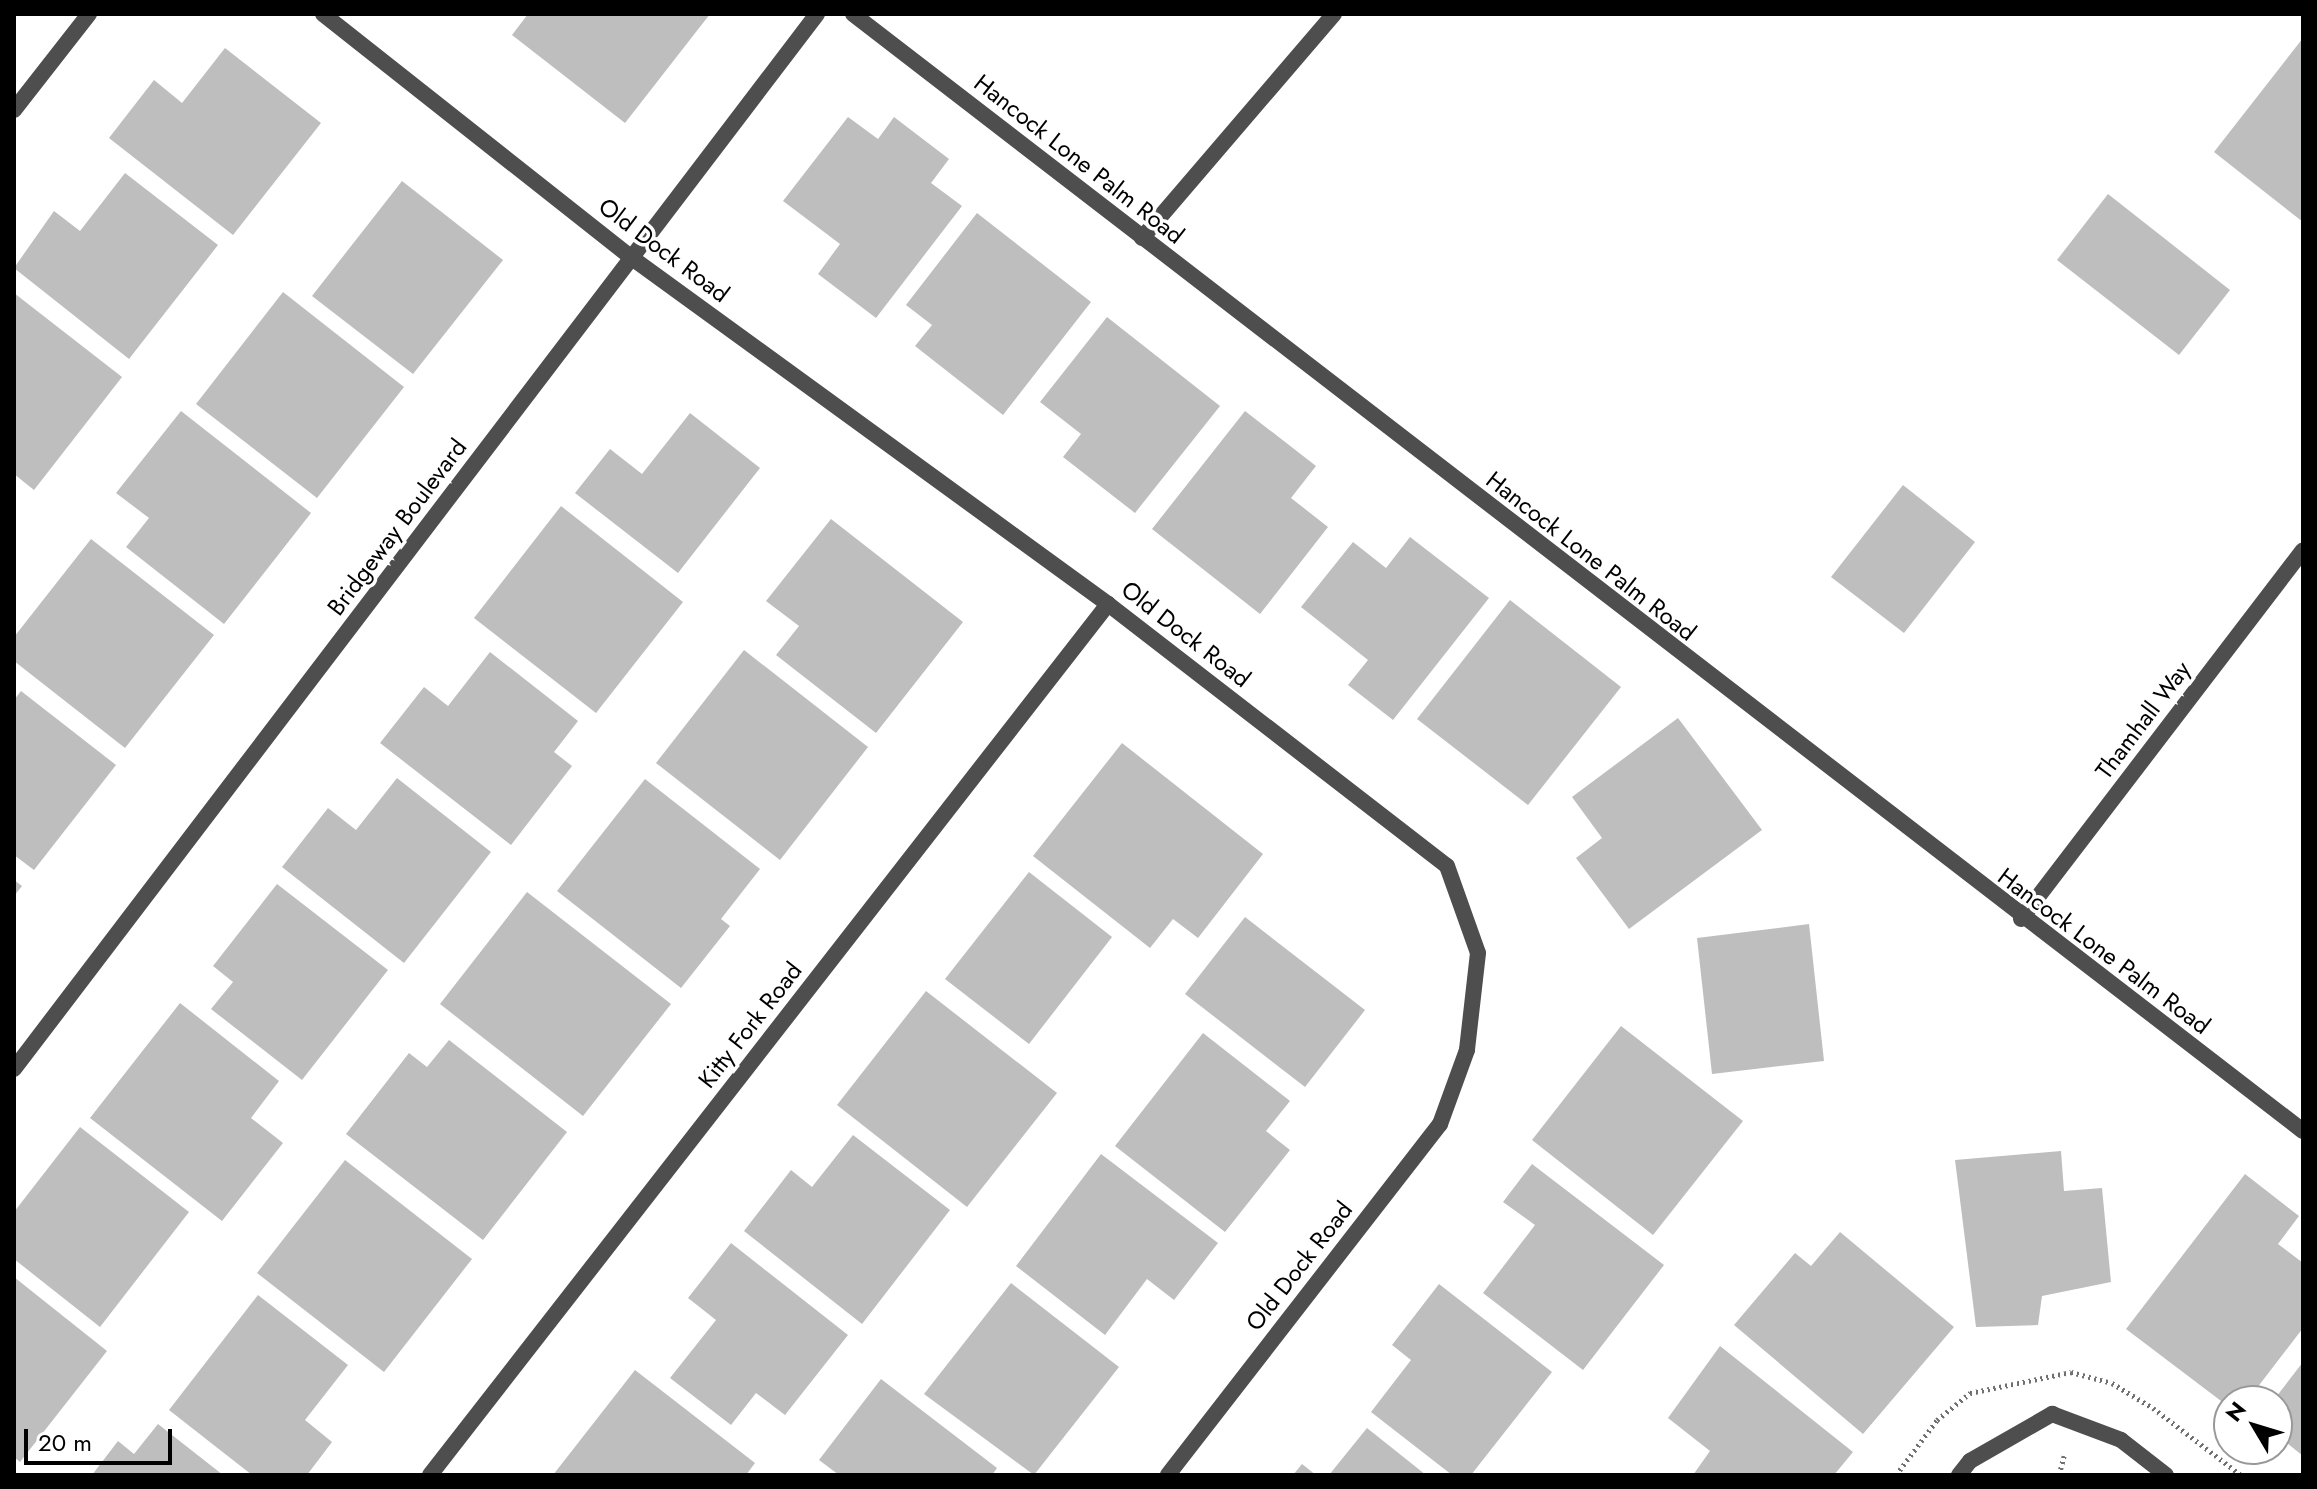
<!DOCTYPE html>
<style>
body{margin:0}
#map{position:relative;width:2317px;height:1489px;overflow:hidden;background:#fff;font-family:Jost,sans-serif}
div>[style]{position:absolute}
.building>*{inset:0;background:#bebebe}
.path>*{height:5px;margin-top:-2.5px;transform-origin:0;background:repeating-linear-gradient(90deg,#707070 0 2px,transparent 0 6px)}
.lane>*{height:16px;margin:-8px;padding:0 8px;transform-origin:8px;border-radius:8px;background:#4e4e4e}
.street>*{height:16px;margin:-8px;padding:0 8px;transform-origin:8px;border-radius:8px;background:#4e4e4e}
span{translate:-50% -50%;white-space:nowrap;text-align:center;line-height:1.15;-webkit-text-stroke:7px #fff;paint-order:stroke}
.street-label{font-size:24px;color:#000}
.frame{position:absolute;inset:0;border:16px solid #000;pointer-events:none}
.north{position:absolute;left:2213px;top:1385px;width:80px;height:80px;box-sizing:border-box;background:#fff;border:2px solid #999;border-radius:50%;rotate:308deg;font-size:22px;font-weight:700;line-height:32px;text-align:center;color:#000}
.north::after{content:'';display:block;margin:auto;width:28px;height:36px;background:#000;clip-path:polygon(50% 0,100% 100%,50% 72%,0 100%)}
.scale{position:absolute;left:24px;top:1429px;width:148px;height:36px;box-sizing:border-box;border:4px solid #000;border-top:0;padding-left:10px;font-size:24px;line-height:28px;white-space:nowrap;color:#000;-webkit-text-stroke:6px #fff;paint-order:stroke}
</style>
<div id="map">
<div class="building">
<i style="clip-path:polygon(528px 14px,710px 14px,625px 123px,512px 35px)"></i>
<i style="clip-path:polygon(2303px 38px,2303px 222px,2214px 152px)"></i>
<i style="clip-path:polygon(225px 48px,321px 123px,233px 235px,109px 138px,154px 80px,182px 103px)"></i>
<i style="clip-path:polygon(848px 117px,878px 139px,894px 117px,949px 159px,931px 183px,962px 206px,876px 318px,818px 274px,840px 244px,783px 201px)"></i>
<i style="clip-path:polygon(125px 173px,218px 245px,129px 359px,14px 268px,54px 211px,80px 231px)"></i>
<i style="clip-path:polygon(402px 181px,503px 260px,413px 374px,312px 296px)"></i>
<i style="clip-path:polygon(2108px 194px,2230px 290px,2179px 355px,2057px 260px)"></i>
<i style="clip-path:polygon(977px 213px,1091px 302px,1003px 415px,915px 346px,932px 325px,906px 305px)"></i>
<i style="clip-path:polygon(283px 292px,404px 387px,317px 498px,196px 404px)"></i>
<i style="clip-path:polygon(14px 293px,122px 377px,34px 490px,14px 474px)"></i>
<i style="clip-path:polygon(1107px 317px,1220px 406px,1135px 513px,1063px 457px,1081px 434px,1040px 402px)"></i>
<i style="clip-path:polygon(181px 411px,311px 513px,224px 624px,126px 547px,149px 518px,116px 493px)"></i>
<i style="clip-path:polygon(1245px 411px,1316px 466px,1291px 498px,1328px 527px,1260px 614px,1152px 529px)"></i>
<i style="clip-path:polygon(690px 413px,760px 468px,678px 573px,575px 493px,610px 449px,642px 474px)"></i>
<i style="clip-path:polygon(1903px 485px,1975px 542px,1904px 633px,1831px 577px)"></i>
<i style="clip-path:polygon(561px 506px,683px 602px,596px 713px,474px 618px)"></i>
<i style="clip-path:polygon(831px 519px,963px 622px,876px 733px,776px 655px,799px 626px,766px 601px)"></i>
<i style="clip-path:polygon(1410px 537px,1489px 598px,1393px 720px,1348px 685px,1368px 660px,1301px 607px,1353px 542px,1386px 568px)"></i>
<i style="clip-path:polygon(91px 539px,214px 635px,125px 748px,14px 661px,14px 637px)"></i>
<i style="clip-path:polygon(1510px 600px,1621px 687px,1528px 805px,1417px 719px)"></i>
<i style="clip-path:polygon(744px 650px,868px 747px,780px 860px,656px 763px)"></i>
<i style="clip-path:polygon(490px 652px,578px 721px,554px 752px,572px 766px,511px 845px,380px 743px,424px 687px,448px 706px)"></i>
<i style="clip-path:polygon(21px 691px,116px 765px,34px 870px,14px 855px,14px 700px)"></i>
<i style="clip-path:polygon(1678px 718px,1762px 830px,1629px 929px,1576px 858px,1602px 838px,1572px 797px)"></i>
<i style="clip-path:polygon(1122px 743px,1263px 854px,1198px 938px,1173px 919px,1150px 948px,1033px 856px)"></i>
<i style="clip-path:polygon(397px 778px,491px 852px,404px 963px,282px 867px,328px 808px,356px 830px)"></i>
<i style="clip-path:polygon(645px 779px,760px 869px,721px 919px,730px 926px,681px 988px,557px 891px)"></i>
<i style="clip-path:polygon(1029px 872px,1112px 937px,1029px 1044px,945px 979px)"></i>
<i style="clip-path:polygon(14px 880px,22px 886px,14px 896px)"></i>
<i style="clip-path:polygon(277px 884px,388px 970px,302px 1080px,211px 1009px,233px 982px,213px 966px)"></i>
<i style="clip-path:polygon(527px 892px,671px 1004px,583px 1116px,440px 1004px)"></i>
<i style="clip-path:polygon(1245px 917px,1365px 1010px,1305px 1087px,1185px 994px)"></i>
<i style="clip-path:polygon(1809px 924px,1824px 1061px,1712px 1074px,1697px 938px)"></i>
<i style="clip-path:polygon(926px 991px,1057px 1093px,967px 1207px,837px 1105px)"></i>
<i style="clip-path:polygon(180px 1003px,279px 1081px,251px 1118px,283px 1143px,222px 1221px,90px 1118px)"></i>
<i style="clip-path:polygon(1621px 1026px,1743px 1121px,1653px 1235px,1532px 1140px)"></i>
<i style="clip-path:polygon(1203px 1033px,1290px 1101px,1266px 1131px,1290px 1150px,1225px 1232px,1115px 1146px)"></i>
<i style="clip-path:polygon(449px 1040px,567px 1132px,483px 1240px,346px 1134px,409px 1053px,427px 1067px)"></i>
<i style="clip-path:polygon(80px 1127px,189px 1212px,100px 1327px,14px 1259px,14px 1212px)"></i>
<i style="clip-path:polygon(853px 1135px,950px 1210px,862px 1324px,744px 1231px,791px 1170px,812px 1187px)"></i>
<i style="clip-path:polygon(2061px 1151px,2064px 1191px,2102px 1188px,2111px 1282px,2042px 1296px,2038px 1325px,1976px 1327px,1955px 1160px)"></i>
<i style="clip-path:polygon(1101px 1154px,1218px 1243px,1174px 1300px,1147px 1279px,1105px 1335px,1016px 1266px)"></i>
<i style="clip-path:polygon(345px 1160px,472px 1259px,384px 1372px,257px 1273px)"></i>
<i style="clip-path:polygon(1532px 1164px,1664px 1265px,1583px 1370px,1483px 1293px,1535px 1225px,1503px 1202px)"></i>
<i style="clip-path:polygon(2245px 1174px,2299px 1216px,2278px 1244px,2303px 1263px,2303px 1328px,2247px 1401px,2229px 1401px,2229px 1407px,2126px 1329px)"></i>
<i style="clip-path:polygon(1840px 1232px,1954px 1327px,1863px 1434px,1734px 1325px,1795px 1253px,1811px 1266px)"></i>
<i style="clip-path:polygon(731px 1243px,848px 1335px,785px 1415px,756px 1393px,731px 1425px,670px 1378px,716px 1320px,688px 1298px)"></i>
<i style="clip-path:polygon(14px 1277px,107px 1351px,20px 1462px,14px 1457px)"></i>
<i style="clip-path:polygon(1011px 1283px,1119px 1367px,1034px 1475px,924px 1394px)"></i>
<i style="clip-path:polygon(1439px 1284px,1552px 1372px,1471px 1475px,1452px 1475px,1371px 1412px,1411px 1360px,1392px 1345px)"></i>
<i style="clip-path:polygon(258px 1295px,348px 1365px,305px 1420px,332px 1442px,307px 1475px,252px 1475px,169px 1410px)"></i>
<i style="clip-path:polygon(1720px 1346px,1853px 1452px,1834px 1475px,1693px 1475px,1710px 1451px,1668px 1418px)"></i>
<i style="clip-path:polygon(2303px 1362px,2303px 1456px,2277px 1435px,2273px 1401px)"></i>
<i style="clip-path:polygon(635px 1370px,755px 1463px,746px 1475px,553px 1475px)"></i>
<i style="clip-path:polygon(881px 1379px,997px 1468px,992px 1475px,839px 1475px,819px 1460px)"></i>
<i style="clip-path:polygon(158px 1424px,223px 1475px,92px 1475px,118px 1441px,134px 1454px)"></i>
<i style="clip-path:polygon(1367px 1428px,1426px 1475px,1329px 1475px)"></i>
<i style="clip-path:polygon(1302px 1464px,1316px 1475px,1293px 1475px)"></i>
</div>
<div class="path">
<i style="left:1896px;top:1475px;width:69px;rotate:-53.3deg"></i>
<i style="left:1937px;top:1420px;width:43px;rotate:-39.3deg"></i>
<i style="left:1970px;top:1393px;width:103px;rotate:-11.7deg"></i>
<i style="left:2071px;top:1372px;width:42px;rotate:15deg"></i>
<i style="left:2112px;top:1383px;width:48px;rotate:31.4deg"></i>
<i style="left:2153px;top:1408px;width:111px;rotate:37.3deg"></i>
<i style="left:2059px;top:1475px;width:20px;rotate:-75deg"></i>
</div>
<div class="lane">
<i style="left:1142px;top:238px;width:295px;rotate:-49.4deg"></i>
</div>
<div class="street">
<i style="left:323px;top:14px;width:394px;rotate:38.3deg"></i>
<i style="left:632px;top:258px;width:588px;rotate:36.01deg"></i>
<i style="left:1108px;top:604px;width:428px;rotate:37.7deg"></i>
<i style="left:1447px;top:866px;width:92px;rotate:70.4deg"></i>
<i style="left:1478px;top:953px;width:98px;rotate:96.5deg"></i>
<i style="left:1467px;top:1050px;width:79px;rotate:110deg"></i>
<i style="left:1440px;top:1124px;width:444px;rotate:127.8deg"></i>
<i style="left:853px;top:14px;width:1830px;rotate:37.61deg"></i>
<i style="left:14px;top:110px;width:122px;rotate:-52deg"></i>
<i style="left:2021px;top:919px;width:464px;rotate:-52.6deg"></i>
<i style="left:14px;top:1069px;width:1326px;rotate:-52.72deg"></i>
<i style="left:430px;top:1475px;width:1104px;rotate:-52.1deg"></i>
<i style="left:1959px;top:1475px;width:18px;rotate:-52deg"></i>
<i style="left:1970px;top:1461px;width:95px;rotate:-29.8deg"></i>
<i style="left:2052px;top:1414px;width:74px;rotate:20.6deg"></i>
<i style="left:2121px;top:1440px;width:57px;rotate:37.9deg"></i>
</div>
<div class="street-label">
<span style="left:1079px;top:159px;rotate:38deg">Hancock Lone Palm Road</span>
<span style="left:664px;top:250px;rotate:37deg">Old Dock Road</span>
<span style="left:397px;top:527px;rotate:-53deg">Bridgeway Boulevard</span>
<span style="left:1591px;top:556px;rotate:38deg">Hancock Lone Palm Road</span>
<span style="left:1186px;top:634px;rotate:38deg">Old Dock Road</span>
<span style="left:2143px;top:720px;rotate:-53deg">Thamhall Way</span>
<span style="left:2104px;top:951px;rotate:37deg">Hancock Lone Palm Road</span>
<span style="left:750px;top:1025px;rotate:-52deg">Kitty Fork Road</span>
<span style="left:1299px;top:1266px;rotate:-52deg">Old Dock Road</span>
</div>
<div class="frame"></div>
<div class="north">N</div>
<div class="scale">20 m</div>
</div>
